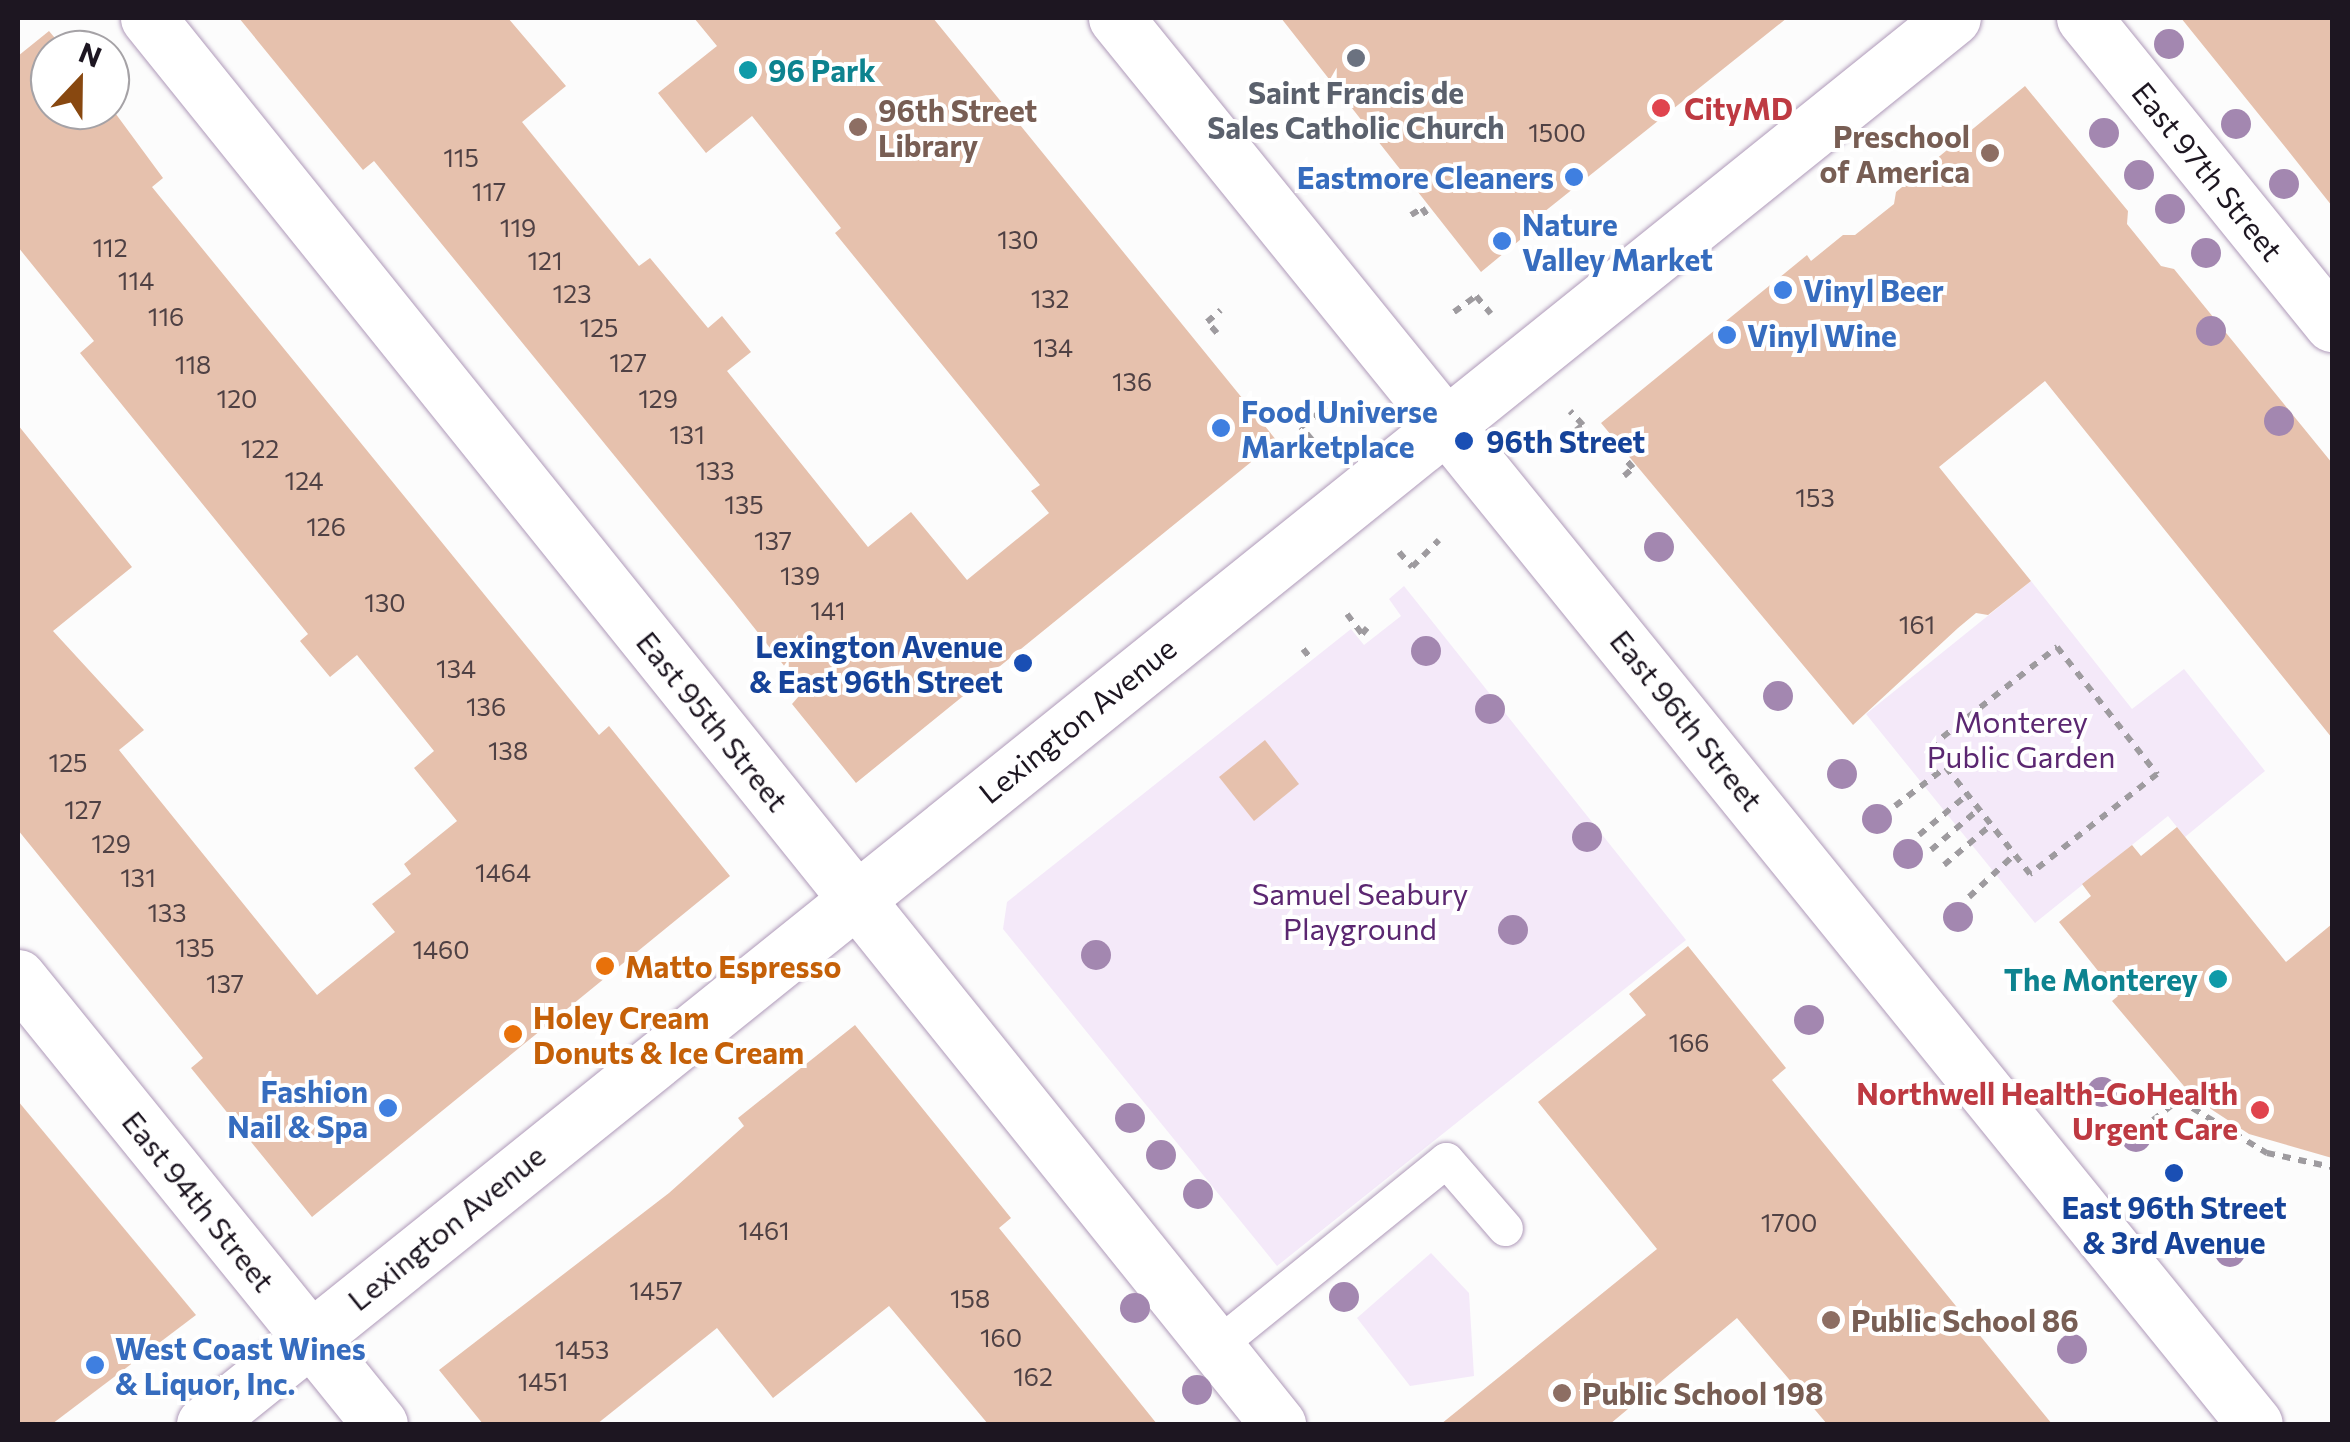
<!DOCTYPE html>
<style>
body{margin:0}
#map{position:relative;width:2350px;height:1442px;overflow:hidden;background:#fcfcfc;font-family:Commissioner,sans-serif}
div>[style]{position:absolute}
.green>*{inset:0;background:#f4e9f9}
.building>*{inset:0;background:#e6c1ad}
.path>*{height:6px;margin-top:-3px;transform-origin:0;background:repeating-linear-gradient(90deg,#9e9b9f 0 8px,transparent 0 16px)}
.roads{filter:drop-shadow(0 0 2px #af9ab9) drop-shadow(0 0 2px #af9ab9)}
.service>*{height:35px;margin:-17.5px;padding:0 17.5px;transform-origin:17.5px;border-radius:17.5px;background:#fff}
.minor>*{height:55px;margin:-27.5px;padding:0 27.5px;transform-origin:27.5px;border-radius:27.5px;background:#fff}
.secondary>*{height:55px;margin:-27.5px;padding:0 27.5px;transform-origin:27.5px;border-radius:27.5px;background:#fff}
.trees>*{width:30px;height:30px;margin:-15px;border-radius:50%;background:#a387b0}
.dots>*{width:28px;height:28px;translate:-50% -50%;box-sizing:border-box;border:5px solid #fff;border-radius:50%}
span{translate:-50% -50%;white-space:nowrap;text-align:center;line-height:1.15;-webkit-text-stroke:8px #fff;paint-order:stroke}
.number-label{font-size:25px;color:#4f4144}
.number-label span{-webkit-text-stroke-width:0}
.culture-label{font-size:30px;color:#0d838f;font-weight:700}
.left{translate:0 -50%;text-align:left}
.right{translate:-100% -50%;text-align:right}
.worship-label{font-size:30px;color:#5b616d;font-weight:700}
.health-label{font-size:30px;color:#be3a42;font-weight:700}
.education-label{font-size:30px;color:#785e54;font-weight:700}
.street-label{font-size:30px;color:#1d1621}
.shop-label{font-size:30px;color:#366cbe;font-weight:700}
.transit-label{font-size:30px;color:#164399;font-weight:700}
.park-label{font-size:30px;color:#5b2771}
.food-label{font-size:30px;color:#c56008;font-weight:700}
.frame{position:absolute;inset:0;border:20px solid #1d1621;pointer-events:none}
.north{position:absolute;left:30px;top:30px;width:100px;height:100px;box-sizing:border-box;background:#fff;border:2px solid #a5a2a6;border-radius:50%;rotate:22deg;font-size:28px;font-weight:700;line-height:40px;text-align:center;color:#1d1621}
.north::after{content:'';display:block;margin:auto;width:35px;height:45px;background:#884810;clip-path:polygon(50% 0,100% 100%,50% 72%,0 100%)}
</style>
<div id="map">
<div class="green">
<i style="clip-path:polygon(2031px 581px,2132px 709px,2184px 669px,2265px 771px,2185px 837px,2168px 816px,2035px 923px,1866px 714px)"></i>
<i style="clip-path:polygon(1404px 586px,1686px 940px,1277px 1266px,1003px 929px,1007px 902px,1351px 629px,1364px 645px,1401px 616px,1389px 599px)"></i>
<i style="clip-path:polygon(1431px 1253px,1469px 1293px,1474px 1376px,1410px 1386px,1357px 1318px)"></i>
</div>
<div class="building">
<i style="clip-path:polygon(239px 18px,508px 18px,566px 86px,522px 122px,639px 266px,650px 258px,708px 328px,722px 316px,751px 352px,727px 371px,868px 547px,911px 512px,967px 580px,1049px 513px,1031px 491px,1040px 485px,835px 233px,841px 228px,752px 116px,706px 153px,658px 93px,717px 46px,694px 18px,933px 18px,1277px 441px,856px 783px,792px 704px,799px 696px,784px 676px,789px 672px,733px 601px,374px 161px,363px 170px)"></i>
<i style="clip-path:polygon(1281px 18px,1787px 18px,1534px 220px,1538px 225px,1481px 272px)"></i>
<i style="clip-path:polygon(2181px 18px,2332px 18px,2332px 206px,2286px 148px)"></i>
<i style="clip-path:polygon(49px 31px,65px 50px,50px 50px,50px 110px,110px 106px,163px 178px,152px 187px,599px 735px,609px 726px,730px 876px,312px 1217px,191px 1068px,203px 1058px,18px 830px,18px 425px,132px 567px,53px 631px,144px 730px,119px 750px,317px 995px,395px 932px,372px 904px,411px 874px,404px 864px,457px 821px,414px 768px,434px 751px,357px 655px,330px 677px,300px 641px,308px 634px,80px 353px,94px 341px,18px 247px,18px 56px)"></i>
<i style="clip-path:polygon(2025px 86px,2128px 211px,2127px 224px,2161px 266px,2174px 269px,2332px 463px,2332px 738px,2045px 381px,1939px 467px,2031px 581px,1988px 615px,1976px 613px,1958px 628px,1853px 725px,1601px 423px,1807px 255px,1811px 261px,1843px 235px,1855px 235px,1894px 204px,1896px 192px)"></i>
<i style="clip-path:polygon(1265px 740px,1299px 784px,1254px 821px,1219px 777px)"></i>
<i style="clip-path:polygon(2177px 827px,2286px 962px,2332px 924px,2332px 1158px,2249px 1134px,2194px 1098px,2112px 1001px,2118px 996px,2059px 922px,2091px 896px,2082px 884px,2132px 845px,2141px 856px)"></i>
<i style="clip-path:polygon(1688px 946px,1786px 1068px,1772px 1080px,2052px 1424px,1827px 1424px,1737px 1318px,1610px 1424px,1441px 1424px,1657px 1249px,1538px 1102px,1646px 1015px,1629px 994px)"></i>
<i style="clip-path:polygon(855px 1025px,1011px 1218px,999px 1228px,1157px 1424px,988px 1424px,889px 1306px,773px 1398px,717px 1328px,597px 1424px,483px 1424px,439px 1370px,669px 1193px,744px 1126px,738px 1118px)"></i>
<i style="clip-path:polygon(18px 1101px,196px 1315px,52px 1424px,18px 1424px)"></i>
</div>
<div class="path">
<i style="left:1411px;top:215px;width:13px;rotate:-32deg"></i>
<i style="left:1422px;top:208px;width:11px;rotate:56deg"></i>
<i style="left:1454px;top:312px;width:27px;rotate:-36deg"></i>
<i style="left:1476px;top:296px;width:23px;rotate:50deg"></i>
<i style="left:1217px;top:333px;width:15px;rotate:-132deg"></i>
<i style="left:1207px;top:322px;width:18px;rotate:-41deg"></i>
<i style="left:1312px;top:440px;width:17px;rotate:-130deg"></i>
<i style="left:1301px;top:427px;width:33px;rotate:-38deg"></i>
<i style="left:1563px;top:441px;width:26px;rotate:-39deg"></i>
<i style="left:1583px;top:425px;width:19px;rotate:-133deg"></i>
<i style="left:1624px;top:476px;width:12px;rotate:-42deg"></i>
<i style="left:1633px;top:468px;width:9px;rotate:-131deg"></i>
<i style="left:1399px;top:552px;width:20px;rotate:49deg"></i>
<i style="left:1412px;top:567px;width:38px;rotate:-45deg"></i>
<i style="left:1347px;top:614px;width:25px;rotate:53deg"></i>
<i style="left:1362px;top:634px;width:8px;rotate:-50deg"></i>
<i style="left:2057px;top:647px;width:162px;rotate:51.8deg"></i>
<i style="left:2157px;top:774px;width:162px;rotate:141.8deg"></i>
<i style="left:2030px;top:874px;width:162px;rotate:-128.2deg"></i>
<i style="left:1930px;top:747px;width:162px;rotate:-38.2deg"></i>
<i style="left:1303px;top:649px;width:14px;rotate:51deg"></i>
<i style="left:1895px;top:806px;width:64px;rotate:-37.4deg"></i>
<i style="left:1919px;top:835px;width:64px;rotate:-39.9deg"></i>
<i style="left:1931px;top:850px;width:63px;rotate:-40.5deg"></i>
<i style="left:1944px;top:865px;width:62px;rotate:-40.4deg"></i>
<i style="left:1969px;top:897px;width:63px;rotate:-43.1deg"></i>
<i style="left:2153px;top:1120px;width:33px;rotate:-38deg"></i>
<i style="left:2179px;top:1100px;width:103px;rotate:31.1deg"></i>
<i style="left:2267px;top:1153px;width:66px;rotate:12.2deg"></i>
</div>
<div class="roads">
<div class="service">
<i style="left:1215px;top:1347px;width:297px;rotate:-39deg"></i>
<i style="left:1446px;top:1160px;width:90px;rotate:49.1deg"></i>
</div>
<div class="minor">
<i style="left:148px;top:18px;width:1804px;rotate:51.21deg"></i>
<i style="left:2084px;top:18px;width:394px;rotate:51deg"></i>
<i style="left:18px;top:977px;width:575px;rotate:51deg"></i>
</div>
<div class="secondary">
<i style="left:1116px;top:18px;width:1809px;rotate:50.99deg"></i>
<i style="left:204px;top:1424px;width:2244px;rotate:-38.8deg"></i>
</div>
</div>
<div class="trees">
<i style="left:2169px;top:44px"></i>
<i style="left:2236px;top:124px"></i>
<i style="left:2104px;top:133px"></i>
<i style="left:2139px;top:175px"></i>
<i style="left:2284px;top:184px"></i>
<i style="left:2170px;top:209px"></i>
<i style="left:2206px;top:253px"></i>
<i style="left:2211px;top:331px"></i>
<i style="left:2279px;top:421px"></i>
<i style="left:1659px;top:547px"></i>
<i style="left:1426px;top:651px"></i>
<i style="left:1778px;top:696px"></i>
<i style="left:1490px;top:709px"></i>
<i style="left:1842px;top:774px"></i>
<i style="left:1877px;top:819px"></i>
<i style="left:1587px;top:837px"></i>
<i style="left:1908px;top:854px"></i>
<i style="left:1958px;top:917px"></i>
<i style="left:1513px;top:930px"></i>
<i style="left:1096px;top:955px"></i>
<i style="left:1809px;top:1020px"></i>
<i style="left:2102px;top:1092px"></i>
<i style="left:1130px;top:1118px"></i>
<i style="left:2136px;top:1137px"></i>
<i style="left:1161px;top:1155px"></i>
<i style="left:1198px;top:1194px"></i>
<i style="left:2230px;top:1252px"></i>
<i style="left:1344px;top:1297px"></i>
<i style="left:1135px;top:1308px"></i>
<i style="left:2072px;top:1349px"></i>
<i style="left:1197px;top:1390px"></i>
</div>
<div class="dots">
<i style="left:1356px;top:58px;background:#6b7280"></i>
<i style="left:748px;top:70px;background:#0f9aa8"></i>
<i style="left:1661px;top:108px;background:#e0444e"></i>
<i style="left:858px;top:127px;background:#8d6e63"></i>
<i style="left:1990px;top:153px;background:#8d6e63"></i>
<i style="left:1574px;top:177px;background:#3f7fe0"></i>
<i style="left:1502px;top:241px;background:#3f7fe0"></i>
<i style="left:1783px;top:290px;background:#3f7fe0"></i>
<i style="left:1727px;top:335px;background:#3f7fe0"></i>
<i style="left:1221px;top:428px;background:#3f7fe0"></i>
<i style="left:1464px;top:441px;background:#1a4fb4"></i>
<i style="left:1023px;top:663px;background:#1a4fb4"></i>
<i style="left:605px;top:966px;background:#e8710a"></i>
<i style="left:2218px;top:979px;background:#0f9aa8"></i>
<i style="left:513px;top:1034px;background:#e8710a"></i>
<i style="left:388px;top:1108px;background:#3f7fe0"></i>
<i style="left:2260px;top:1110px;background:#e0444e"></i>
<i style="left:2174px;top:1173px;background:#1a4fb4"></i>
<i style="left:1831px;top:1320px;background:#8d6e63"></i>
<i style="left:95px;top:1365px;background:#3f7fe0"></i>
<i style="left:1562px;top:1393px;background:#8d6e63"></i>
</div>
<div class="number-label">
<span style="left:1557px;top:132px">1500</span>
<span style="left:461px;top:157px">115</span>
<span style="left:489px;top:191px">117</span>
<span style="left:518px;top:227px">119</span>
<span style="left:1018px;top:239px">130</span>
<span style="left:110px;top:247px">112</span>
<span style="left:545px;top:260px">121</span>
<span style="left:136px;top:280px">114</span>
<span style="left:572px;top:293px">123</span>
<span style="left:1050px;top:298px">132</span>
<span style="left:166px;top:316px">116</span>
<span style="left:599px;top:327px">125</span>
<span style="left:1053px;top:347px">134</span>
<span style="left:628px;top:362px">127</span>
<span style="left:193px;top:364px">118</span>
<span style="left:1132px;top:381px">136</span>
<span style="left:237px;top:398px">120</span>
<span style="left:658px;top:398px">129</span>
<span style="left:687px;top:434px">131</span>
<span style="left:260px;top:448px">122</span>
<span style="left:715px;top:470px">133</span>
<span style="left:304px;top:480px">124</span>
<span style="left:1815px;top:497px">153</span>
<span style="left:744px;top:504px">135</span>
<span style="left:326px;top:526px">126</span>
<span style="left:773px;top:540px">137</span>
<span style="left:800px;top:575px">139</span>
<span style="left:385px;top:602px">130</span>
<span style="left:828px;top:610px">141</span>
<span style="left:1917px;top:624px">161</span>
<span style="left:456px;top:668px">134</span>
<span style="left:486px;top:706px">136</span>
<span style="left:508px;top:750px">138</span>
<span style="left:68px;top:762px">125</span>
<span style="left:83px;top:809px">127</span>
<span style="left:111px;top:843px">129</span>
<span style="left:503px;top:872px">1464</span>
<span style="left:138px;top:877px">131</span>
<span style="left:167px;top:912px">133</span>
<span style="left:195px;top:947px">135</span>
<span style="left:441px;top:949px">1460</span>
<span style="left:225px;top:983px">137</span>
<span style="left:1689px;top:1042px">166</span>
<span style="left:1789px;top:1222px">1700</span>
<span style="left:764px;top:1230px">1461</span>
<span style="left:656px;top:1290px">1457</span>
<span style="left:970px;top:1298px">158</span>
<span style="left:1001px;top:1337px">160</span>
<span style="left:582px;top:1349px">1453</span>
<span style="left:1033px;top:1376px">162</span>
<span style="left:543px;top:1381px">1451</span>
</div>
<div class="culture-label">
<span class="left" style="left:768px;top:70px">96 Park</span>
<span class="right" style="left:2198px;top:979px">The Monterey</span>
</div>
<div class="worship-label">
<span style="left:1356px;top:109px">Saint Francis de<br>Sales Catholic Church</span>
</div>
<div class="health-label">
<span class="left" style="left:1684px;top:108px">CityMD</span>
<span class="right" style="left:2238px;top:1110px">Northwell Health-GoHealth<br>Urgent Care</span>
</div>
<div class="education-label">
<span class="left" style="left:878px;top:127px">96th Street<br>Library</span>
<span class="right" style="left:1970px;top:153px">Preschool<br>of America</span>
<span class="left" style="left:1851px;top:1320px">Public School 86</span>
<span class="left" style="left:1582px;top:1393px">Public School 198</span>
</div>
<div class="street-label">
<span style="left:2208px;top:171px;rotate:51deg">East 97th Street</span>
<span style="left:1077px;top:720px;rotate:-39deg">Lexington Avenue</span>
<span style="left:1687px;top:720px;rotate:51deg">East 96th Street</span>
<span style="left:713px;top:721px;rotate:51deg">East 95th Street</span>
<span style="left:199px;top:1201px;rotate:51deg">East 94th Street</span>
<span style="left:446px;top:1227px;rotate:-39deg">Lexington Avenue</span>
</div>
<div class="shop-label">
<span class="right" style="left:1554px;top:177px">Eastmore Cleaners</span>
<span class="left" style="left:1522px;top:241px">Nature<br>Valley Market</span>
<span class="left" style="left:1803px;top:290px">Vinyl Beer</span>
<span class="left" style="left:1747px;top:335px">Vinyl Wine</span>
<span class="left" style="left:1241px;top:428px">Food Universe<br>Marketplace</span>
<span class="right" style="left:368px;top:1108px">Fashion<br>Nail &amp; Spa</span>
<span class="left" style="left:115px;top:1365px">West Coast Wines<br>&amp; Liquor, Inc.</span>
</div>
<div class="transit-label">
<span class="left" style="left:1486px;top:441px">96th Street</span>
<span class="right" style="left:1003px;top:663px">Lexington Avenue<br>&amp; East 96th Street</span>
<span style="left:2174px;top:1224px">East 96th Street<br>&amp; 3rd Avenue</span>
</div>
<div class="park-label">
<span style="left:2021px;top:738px">Monterey<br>Public Garden</span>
<span style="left:1360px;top:910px">Samuel Seabury<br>Playground</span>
</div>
<div class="food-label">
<span class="left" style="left:625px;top:966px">Matto Espresso</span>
<span class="left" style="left:533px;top:1034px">Holey Cream<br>Donuts &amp; Ice Cream</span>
</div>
<div class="frame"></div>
<div class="north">N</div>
</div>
